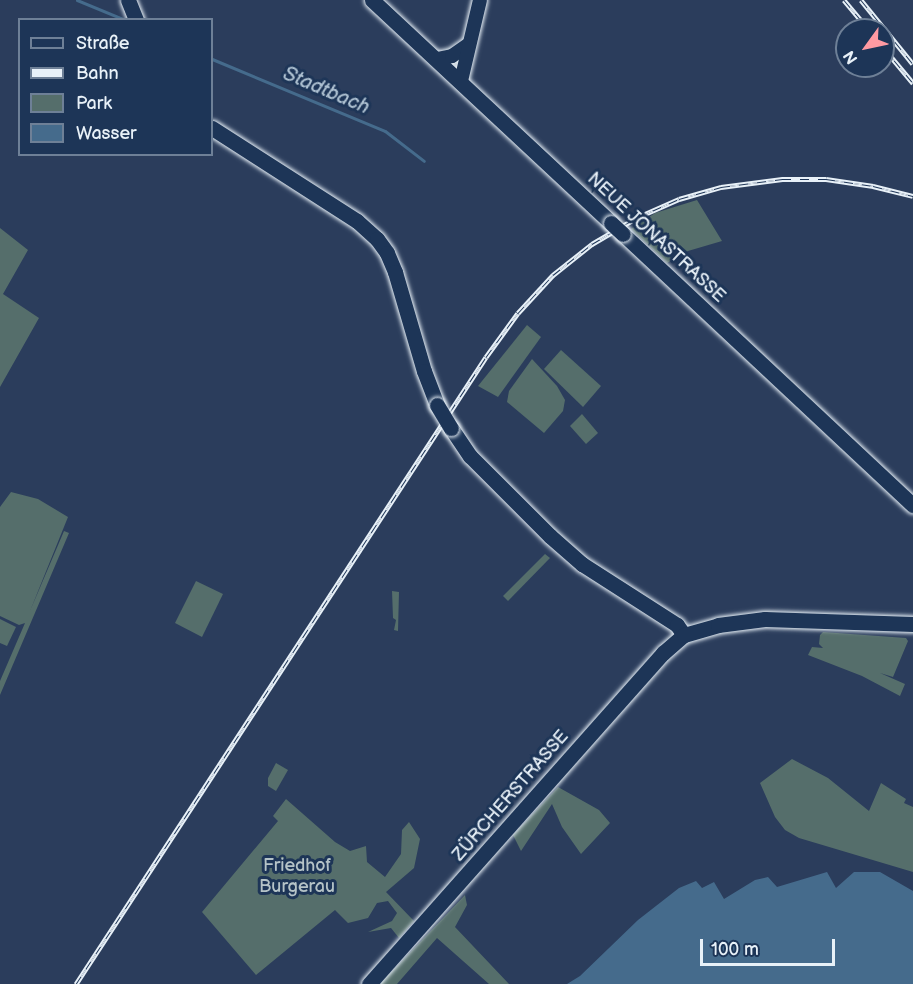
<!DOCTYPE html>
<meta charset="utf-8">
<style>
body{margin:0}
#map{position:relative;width:913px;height:984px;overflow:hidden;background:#2b3d5c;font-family:"Balsamiq Sans",sans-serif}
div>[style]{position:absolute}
.green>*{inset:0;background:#556e6b}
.water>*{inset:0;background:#456b8c}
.stream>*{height:3px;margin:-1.5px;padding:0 1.5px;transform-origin:1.5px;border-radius:1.5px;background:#456b8c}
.roads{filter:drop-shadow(0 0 2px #e8f1f8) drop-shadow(0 0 2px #e8f1f8)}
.secondary>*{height:14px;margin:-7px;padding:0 7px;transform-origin:7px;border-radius:7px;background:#1d3557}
.primary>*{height:15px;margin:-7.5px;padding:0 7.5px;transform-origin:7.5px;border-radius:7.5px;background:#1d3557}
.rail>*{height:5px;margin-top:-2.5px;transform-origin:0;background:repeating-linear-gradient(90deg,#1d3557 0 9px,#e8f1f8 0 18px);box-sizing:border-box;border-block:2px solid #e8f1f8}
.bridges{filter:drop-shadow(0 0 2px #e8f1f8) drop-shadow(0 0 2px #e8f1f8)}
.primary-bridge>*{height:15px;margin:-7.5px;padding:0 7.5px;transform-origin:7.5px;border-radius:7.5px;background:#1d3557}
span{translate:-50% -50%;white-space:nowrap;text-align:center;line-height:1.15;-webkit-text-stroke:6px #1d3557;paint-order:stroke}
.street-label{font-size:18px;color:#e8f1f8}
.park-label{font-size:18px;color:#b5c3c7}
.water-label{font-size:20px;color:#afc2d2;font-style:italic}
.legend{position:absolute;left:18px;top:18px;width:195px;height:138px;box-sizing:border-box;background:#1d3557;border:2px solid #6e8097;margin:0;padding:8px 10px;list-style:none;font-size:18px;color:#e8f1f8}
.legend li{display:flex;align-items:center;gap:12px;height:30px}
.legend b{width:30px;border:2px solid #6e8097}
.north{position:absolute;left:835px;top:18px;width:60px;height:60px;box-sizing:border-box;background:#1d3557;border:2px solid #6e8097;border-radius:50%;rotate:237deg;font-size:16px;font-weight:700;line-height:24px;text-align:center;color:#e8f1f8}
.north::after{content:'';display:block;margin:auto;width:21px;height:27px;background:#ff9aa2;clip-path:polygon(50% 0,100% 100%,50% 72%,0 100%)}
.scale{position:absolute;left:700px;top:939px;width:135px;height:27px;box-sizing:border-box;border:3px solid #e8f1f8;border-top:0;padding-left:8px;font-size:18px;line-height:21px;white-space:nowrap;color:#e8f1f8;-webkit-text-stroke:4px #1d3557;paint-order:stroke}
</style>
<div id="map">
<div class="green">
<i style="clip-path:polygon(697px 200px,722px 241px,688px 251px,667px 263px,631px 229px,655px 213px)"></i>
<i style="clip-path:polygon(0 228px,28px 250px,3px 294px,39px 318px,0 387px)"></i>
<i style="clip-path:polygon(527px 325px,541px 337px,498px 397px,478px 386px)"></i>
<i style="clip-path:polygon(561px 350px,601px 386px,583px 407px,544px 369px)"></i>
<i style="clip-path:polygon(532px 359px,557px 386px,565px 400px,563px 411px,544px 433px,507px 402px,509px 391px)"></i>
<i style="clip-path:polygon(582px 414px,598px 433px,586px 444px,570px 426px)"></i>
<i style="clip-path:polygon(11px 492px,38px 499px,68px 517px,30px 611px,64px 531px,69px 533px,0 695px,0 681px,25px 623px,19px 625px,0 616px,0 507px)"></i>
<i style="clip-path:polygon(545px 554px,550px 558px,508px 601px,503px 596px)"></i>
<i style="clip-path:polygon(196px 581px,223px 594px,202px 637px,175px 623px)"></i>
<i style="clip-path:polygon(392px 591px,399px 592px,398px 631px,394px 630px,396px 620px,393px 618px)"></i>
<i style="clip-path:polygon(0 619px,16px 627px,7px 646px,0 643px)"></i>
<i style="clip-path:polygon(823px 632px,906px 638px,908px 641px,893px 677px,880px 673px,905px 684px,900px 696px,862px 676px,808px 655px,812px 647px,823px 648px,819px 644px,820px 635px)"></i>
<i style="clip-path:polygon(792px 759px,828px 778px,869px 811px,881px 783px,906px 799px,904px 803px,913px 807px,913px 872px,799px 838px,785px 830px,775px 817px,760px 783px)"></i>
<i style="clip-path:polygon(276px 763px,288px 770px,276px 791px,268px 786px,268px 778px)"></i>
<i style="clip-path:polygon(558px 787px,599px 810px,610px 823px,581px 854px,562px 827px,552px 804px,521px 851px,513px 835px)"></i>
<i style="clip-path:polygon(286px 799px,335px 842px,350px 851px,366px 846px,367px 862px,385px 877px,401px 854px,402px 830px,409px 822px,420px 839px,414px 868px,386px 892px,414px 921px,399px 938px,391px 928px,368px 932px,392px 921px,397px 913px,388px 901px,377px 903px,368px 918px,348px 923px,335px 910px,256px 975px,202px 912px,278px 821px,273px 816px)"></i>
<i style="clip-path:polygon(465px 895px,467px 905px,455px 927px,509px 984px,489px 984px,437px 938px,397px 984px,380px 984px)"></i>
</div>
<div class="water">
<i style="clip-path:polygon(827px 872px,836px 888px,854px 872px,880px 872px,913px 891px,913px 984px,567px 984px,580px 976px,638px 920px,679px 888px,696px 881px,702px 888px,714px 882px,724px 899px,755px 880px,768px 877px,777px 887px)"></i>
</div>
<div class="stream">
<i style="left:77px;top:0;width:52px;rotate:22.6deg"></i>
<i style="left:212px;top:59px;width:187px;rotate:22.6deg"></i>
<i style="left:385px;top:131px;width:49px;rotate:37.6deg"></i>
</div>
<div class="roads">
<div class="secondary">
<i style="left:437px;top:59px;width:15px;rotate:-11deg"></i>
<i style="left:452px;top:56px;width:21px;rotate:-35deg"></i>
<i style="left:461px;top:81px;width:83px;rotate:-76.8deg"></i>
</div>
<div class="primary">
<i style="left:128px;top:0;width:22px;rotate:68deg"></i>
<i style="left:372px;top:0;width:327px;rotate:43deg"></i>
<i style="left:212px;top:128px;width:172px;rotate:32.7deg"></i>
<i style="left:357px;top:221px;width:27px;rotate:42deg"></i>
<i style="left:377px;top:239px;width:17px;rotate:54deg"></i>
<i style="left:387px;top:253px;width:21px;rotate:67deg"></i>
<i style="left:395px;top:272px;width:103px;rotate:73.7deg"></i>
<i style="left:424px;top:371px;width:36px;rotate:69deg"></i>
<i style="left:623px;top:234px;width:397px;rotate:43.1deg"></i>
<i style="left:451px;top:428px;width:34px;rotate:56deg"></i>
<i style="left:470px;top:456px;width:113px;rotate:45deg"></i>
<i style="left:550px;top:536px;width:43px;rotate:41.2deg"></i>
<i style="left:582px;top:564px;width:113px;rotate:32.7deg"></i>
<i style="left:677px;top:625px;width:12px;rotate:55deg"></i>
<i style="left:369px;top:984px;width:443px;rotate:-48.4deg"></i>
<i style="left:663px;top:653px;width:28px;rotate:-41deg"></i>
<i style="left:684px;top:635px;width:35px;rotate:-16deg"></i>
<i style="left:718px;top:625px;width:47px;rotate:-7.3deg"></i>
<i style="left:765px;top:619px;width:148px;rotate:1.9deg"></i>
</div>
</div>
<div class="rail">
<i style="left:844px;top:0;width:39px;rotate:50deg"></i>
<i style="left:861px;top:0;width:82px;rotate:50.9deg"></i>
<i style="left:883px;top:47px;width:47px;rotate:50.2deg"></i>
<i style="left:76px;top:984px;width:749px;rotate:-56.82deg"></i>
<i style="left:486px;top:357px;width:54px;rotate:-54deg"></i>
<i style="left:518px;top:313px;width:52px;rotate:-47.4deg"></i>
<i style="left:553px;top:275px;width:50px;rotate:-38.5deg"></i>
<i style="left:592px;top:244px;width:51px;rotate:-30.6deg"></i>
<i style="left:636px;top:218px;width:47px;rotate:-23.8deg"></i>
<i style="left:679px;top:199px;width:44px;rotate:-15.9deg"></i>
<i style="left:721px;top:187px;width:62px;rotate:-7.5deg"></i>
<i style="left:782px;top:179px;width:44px"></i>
<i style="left:826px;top:179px;width:48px;rotate:8.5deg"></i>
<i style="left:873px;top:186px;width:41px;rotate:14deg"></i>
</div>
<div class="bridges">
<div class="primary-bridge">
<i style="left:611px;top:223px;width:16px;rotate:43deg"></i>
<i style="left:437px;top:405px;width:27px;rotate:59deg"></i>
</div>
</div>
<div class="street-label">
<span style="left:656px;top:238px;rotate:43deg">NEUE JONASTRASSE</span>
<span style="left:511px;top:796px;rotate:-49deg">ZÜRCHERSTRASSE</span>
</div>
<div class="park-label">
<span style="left:297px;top:877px">Friedhof<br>Burgerau</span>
</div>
<div class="water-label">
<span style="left:326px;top:91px;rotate:23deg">Stadtbach</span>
</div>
<ul class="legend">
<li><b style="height:8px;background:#1d3557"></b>Straße</li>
<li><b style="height:8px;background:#e8f1f8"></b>Bahn</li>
<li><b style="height:16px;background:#556e6b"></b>Park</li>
<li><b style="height:16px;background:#456b8c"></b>Wasser</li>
</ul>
<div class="north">N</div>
<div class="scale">100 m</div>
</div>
